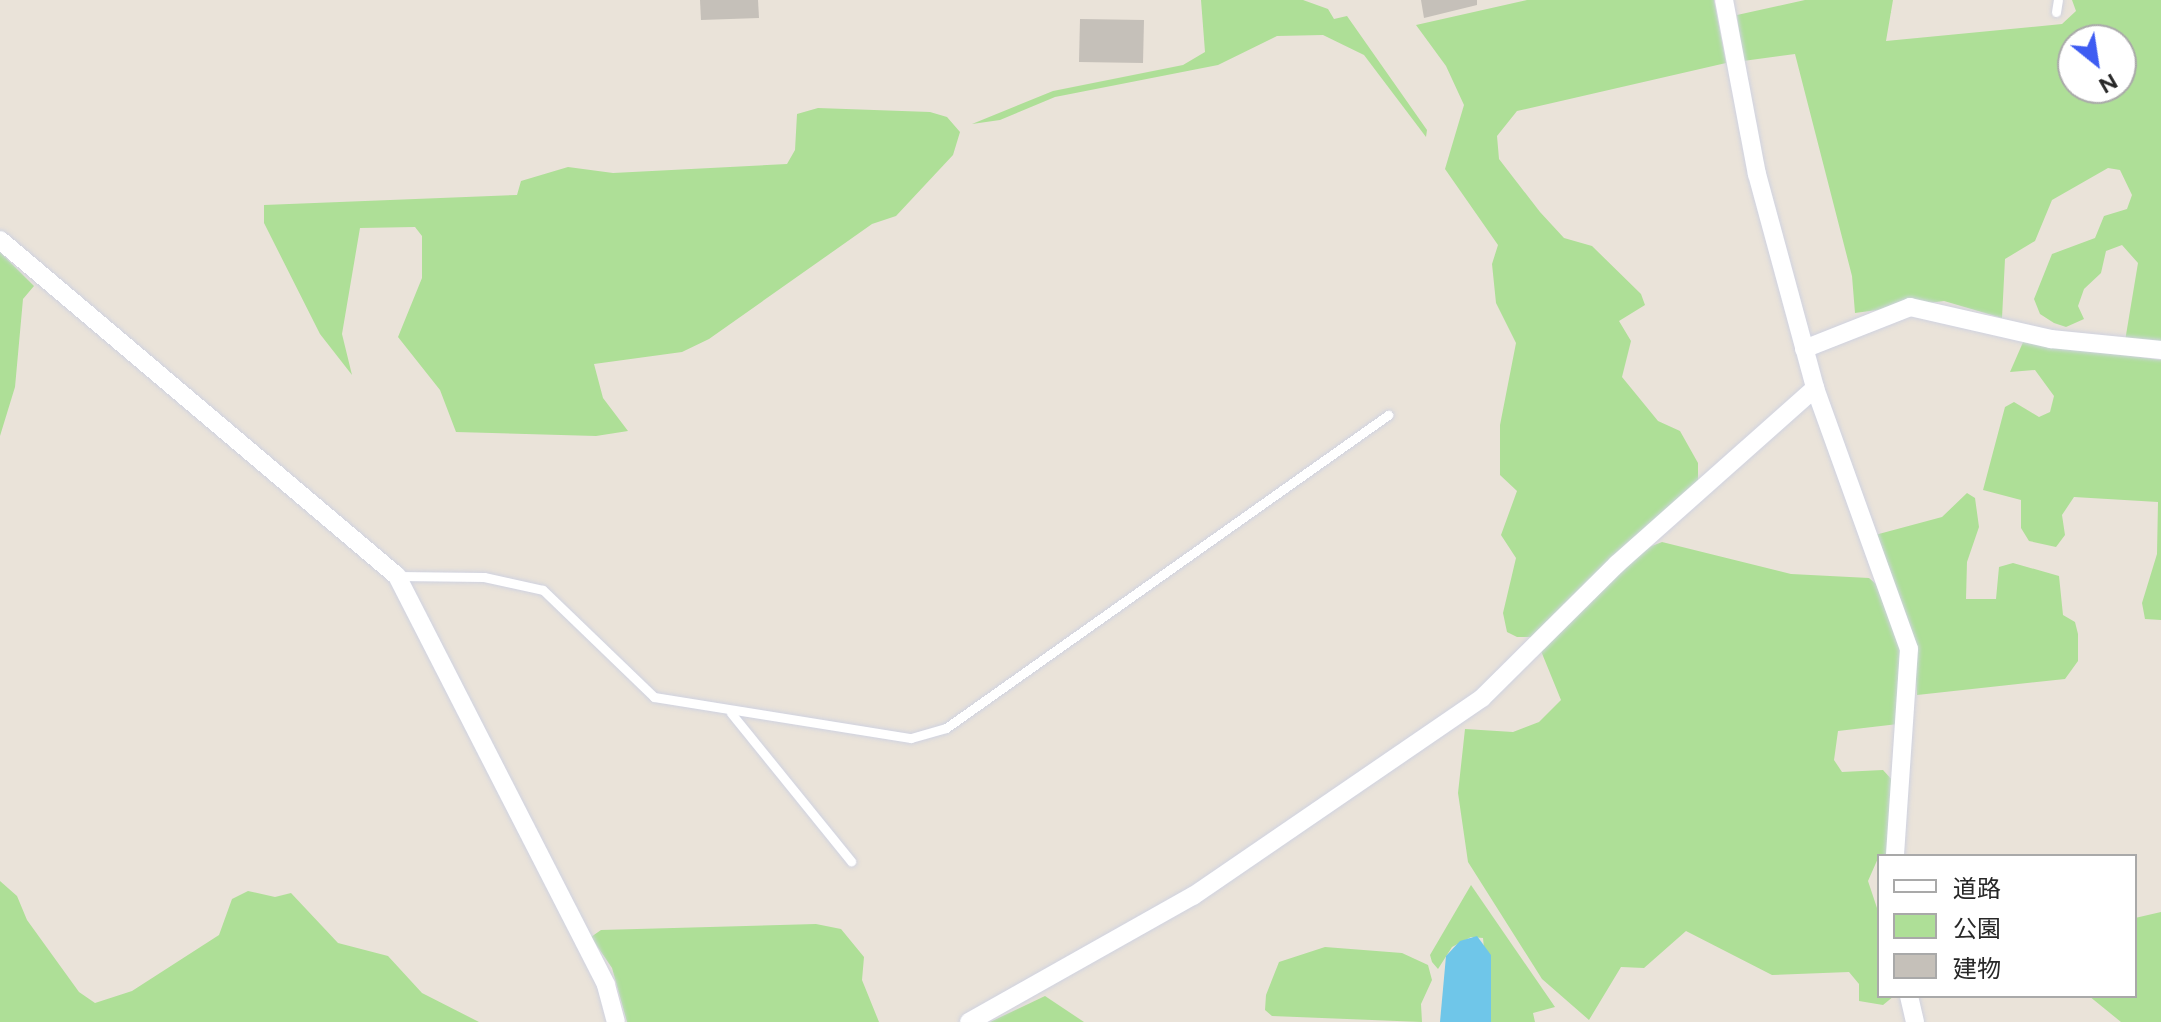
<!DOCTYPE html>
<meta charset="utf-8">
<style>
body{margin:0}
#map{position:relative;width:2161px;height:1022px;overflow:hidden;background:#eae3d9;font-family:Figtree,"Noto Sans JP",sans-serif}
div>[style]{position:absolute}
.green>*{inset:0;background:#aedf97}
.water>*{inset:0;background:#6fc6e9}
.building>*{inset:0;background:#c5c0b9}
.roads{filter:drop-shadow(0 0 2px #cfd2e0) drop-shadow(0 0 2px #cfd2e0)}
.service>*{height:9px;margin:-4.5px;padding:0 4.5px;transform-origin:4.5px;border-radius:4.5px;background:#fff}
.minor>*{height:18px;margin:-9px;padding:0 9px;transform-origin:9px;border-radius:9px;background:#fff}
span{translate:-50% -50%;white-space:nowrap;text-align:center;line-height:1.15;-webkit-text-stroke:6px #fff;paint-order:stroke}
.legend{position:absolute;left:1877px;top:854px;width:260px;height:144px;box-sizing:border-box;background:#fff;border:2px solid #a9a9a9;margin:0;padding:10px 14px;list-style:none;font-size:24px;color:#282828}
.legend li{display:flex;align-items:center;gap:16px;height:40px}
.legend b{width:40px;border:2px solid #a9a9a9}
.north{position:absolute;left:2057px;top:24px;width:80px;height:80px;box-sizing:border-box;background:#fff;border:2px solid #a9a9a9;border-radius:50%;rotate:150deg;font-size:22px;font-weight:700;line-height:32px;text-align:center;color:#282828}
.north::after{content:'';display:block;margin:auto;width:28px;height:36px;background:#3e5cf2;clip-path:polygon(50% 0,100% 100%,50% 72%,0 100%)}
</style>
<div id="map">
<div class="green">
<i style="clip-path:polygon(1201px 0,1303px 0,1328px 9px,1334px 19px,1347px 16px,1427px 130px,1426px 137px,1364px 55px,1323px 35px,1277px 36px,1218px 65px,1055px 97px,1000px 120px,972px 124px,1053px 91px,1183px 65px,1205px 52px)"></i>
<i style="clip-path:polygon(1527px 0,1714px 0,1726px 63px,1517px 111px,1497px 136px,1499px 159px,1540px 212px,1564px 238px,1592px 246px,1641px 294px,1645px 305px,1619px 321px,1631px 341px,1622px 377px,1658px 421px,1680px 431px,1698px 463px,1698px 483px,1534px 637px,1517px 637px,1507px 632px,1503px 613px,1516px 558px,1501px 535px,1517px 491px,1500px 475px,1500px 425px,1516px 343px,1496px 303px,1492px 264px,1498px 245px,1445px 169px,1464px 105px,1446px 66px,1416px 25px)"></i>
<i style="clip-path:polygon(evenodd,1805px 0,1893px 0,1886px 41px,2062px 24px,2076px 11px,2072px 0,2161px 0,2161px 345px,2125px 341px,2138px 263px,2122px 245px,2106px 251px,2101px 273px,2084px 289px,2078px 306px,2084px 319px,2066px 327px,2054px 323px,2040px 314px,2034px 299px,2052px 254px,2095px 238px,2104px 216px,2127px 209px,2132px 195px,2120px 170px,2108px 168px,2052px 200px,2035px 241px,2005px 259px,2002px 318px,1944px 301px,1855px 313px,1852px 276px,1795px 54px,1743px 61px,1737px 15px,1805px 0,2073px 40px,2121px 40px,2121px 88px,2073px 88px,2073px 40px)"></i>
<i style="clip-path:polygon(818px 108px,930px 112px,947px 117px,960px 132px,953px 155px,896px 216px,872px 224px,709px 339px,682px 352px,594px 364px,603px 398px,628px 431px,596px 436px,456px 432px,440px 390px,398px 337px,422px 278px,422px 236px,415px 227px,360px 228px,342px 334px,352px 375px,320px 334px,264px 223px,264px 205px,517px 195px,521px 181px,568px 167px,613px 173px,787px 164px,795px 150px,797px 114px)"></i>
<i style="clip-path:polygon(0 252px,34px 286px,23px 299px,15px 387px,0 436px)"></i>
<i style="clip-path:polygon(2024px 340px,2161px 360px,2161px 620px,2145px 619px,2142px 603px,2157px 554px,2158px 502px,2074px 497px,2062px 515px,2065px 535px,2056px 547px,2029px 541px,2021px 528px,2021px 500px,1983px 490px,2005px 407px,2014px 402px,2039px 417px,2050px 412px,2054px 396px,2035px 370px,2010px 372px)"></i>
<i style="clip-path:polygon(1967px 493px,1975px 498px,1979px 527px,1967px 562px,1966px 599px,1996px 599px,1999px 567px,2013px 563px,2059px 576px,2063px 615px,2075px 622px,2078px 634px,2078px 661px,2065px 679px,1917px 695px,1915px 665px,1875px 535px,1942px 517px)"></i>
<i style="clip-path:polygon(1662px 542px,1791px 574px,1869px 578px,1876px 584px,1901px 648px,1898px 724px,1838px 731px,1834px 760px,1842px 772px,1883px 770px,1894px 782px,1887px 856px,1879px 856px,1868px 881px,1879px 914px,1879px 996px,1894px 996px,1883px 1005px,1859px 1001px,1859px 984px,1849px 972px,1772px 975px,1686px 931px,1644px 968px,1621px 967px,1589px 1020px,1542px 979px,1468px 862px,1458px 793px,1465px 729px,1513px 732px,1539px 722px,1561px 700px,1541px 651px,1639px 551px)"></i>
<i style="clip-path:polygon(0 881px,17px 896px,27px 920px,79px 992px,95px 1003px,132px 991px,219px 935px,232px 899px,248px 891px,275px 897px,291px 893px,338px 943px,388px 956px,422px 993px,479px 1022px,0 1022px)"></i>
<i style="clip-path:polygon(1471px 885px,1555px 1007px,1533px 1013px,1535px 1022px,1491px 1022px,1483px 938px,1471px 937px,1452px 947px,1438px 969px,1432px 962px,1430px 955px)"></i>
<i style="clip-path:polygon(2161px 912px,2161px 1022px,2121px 1022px,2089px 996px,2135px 996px,2135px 918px)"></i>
<i style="clip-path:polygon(816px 924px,841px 929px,864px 957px,862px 980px,879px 1022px,627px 1022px,612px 968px,591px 937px,601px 930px)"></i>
<i style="clip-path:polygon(1325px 947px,1402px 953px,1428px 965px,1432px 980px,1421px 1004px,1422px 1022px,1272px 1016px,1265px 1010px,1266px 995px,1279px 962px)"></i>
<i style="clip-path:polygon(1045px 996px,1084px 1022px,990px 1022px)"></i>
</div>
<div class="water">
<i style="clip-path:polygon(1477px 936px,1491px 955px,1491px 1022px,1440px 1022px,1446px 956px,1460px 941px)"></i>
</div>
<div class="building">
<i style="clip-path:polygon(700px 0,758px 0,759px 18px,701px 20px)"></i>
<i style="clip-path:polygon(1421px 0,1477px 0,1477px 5px,1424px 18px)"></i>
<i style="clip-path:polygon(1080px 19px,1144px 20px,1143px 63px,1079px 62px)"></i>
</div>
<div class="roads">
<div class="service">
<i style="left:2056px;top:12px;width:12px;rotate:-81deg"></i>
<i style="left:397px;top:576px;width:87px;rotate:0.7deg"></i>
<i style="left:484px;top:577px;width:60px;rotate:12.4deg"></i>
<i style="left:543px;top:590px;width:154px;rotate:43.9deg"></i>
<i style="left:654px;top:697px;width:260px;rotate:9.1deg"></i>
<i style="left:911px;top:738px;width:36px;rotate:-16deg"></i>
<i style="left:946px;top:728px;width:542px;rotate:-35.3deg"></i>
<i style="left:731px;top:713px;width:191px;rotate:51deg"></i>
</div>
<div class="minor">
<i style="left:1724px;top:0;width:177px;rotate:79.3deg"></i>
<i style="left:1757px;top:174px;width:222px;rotate:74.8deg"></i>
<i style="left:1815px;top:388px;width:277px;rotate:70.2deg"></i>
<i style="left:1909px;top:649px;width:207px;rotate:93.9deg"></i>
<i style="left:0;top:240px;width:520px;rotate:40.24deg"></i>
<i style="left:397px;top:576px;width:459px;rotate:62.9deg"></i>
<i style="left:606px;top:985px;width:38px;rotate:75deg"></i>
<i style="left:1804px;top:349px;width:114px;rotate:-21.6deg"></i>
<i style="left:1910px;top:307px;width:145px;rotate:12.8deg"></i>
<i style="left:2051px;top:339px;width:111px;rotate:5.7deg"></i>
<i style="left:1909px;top:996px;width:27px;rotate:77deg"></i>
<i style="left:969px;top:1022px;width:257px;rotate:-29.4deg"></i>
<i style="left:1193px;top:896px;width:350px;rotate:-34.4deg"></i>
<i style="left:1482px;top:698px;width:190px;rotate:-44.8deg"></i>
<i style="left:1617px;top:564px;width:265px;rotate:-41.6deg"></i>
</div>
</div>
<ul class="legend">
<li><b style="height:10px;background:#fff"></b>道路</li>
<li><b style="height:22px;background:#aedf97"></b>公園</li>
<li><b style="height:22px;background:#c5c0b9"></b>建物</li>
</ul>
<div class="north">N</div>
</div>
